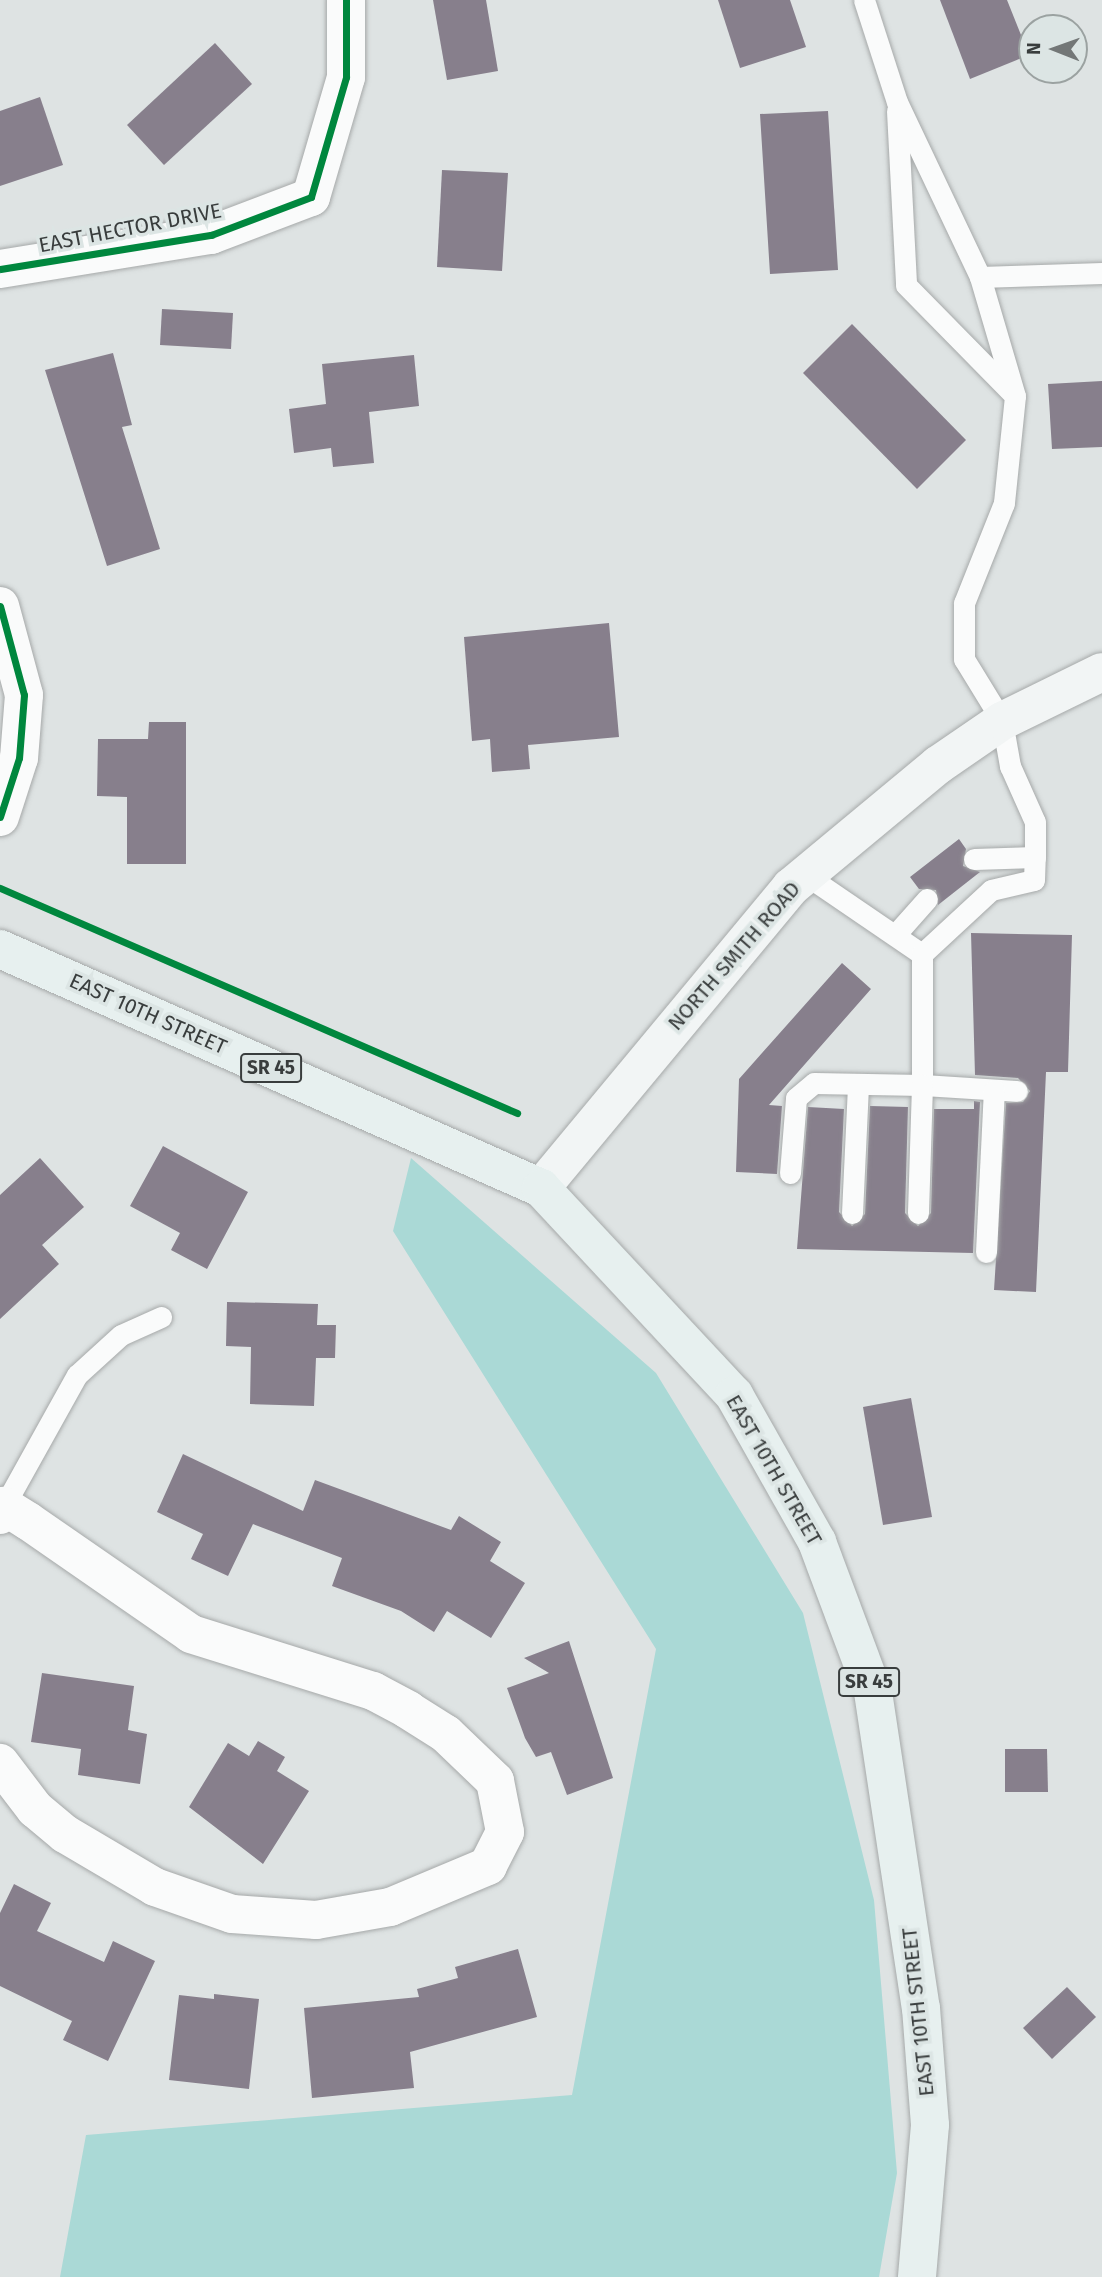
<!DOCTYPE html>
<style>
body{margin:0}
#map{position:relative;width:1102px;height:2277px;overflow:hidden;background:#dee3e3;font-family:"Fira Sans",sans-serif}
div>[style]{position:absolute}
.green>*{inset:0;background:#aad9d6}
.building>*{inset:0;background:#877f8c}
.roads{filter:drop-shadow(0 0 2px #a6a9a9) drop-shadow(0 0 2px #a6a9a9)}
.service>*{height:21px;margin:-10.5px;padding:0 10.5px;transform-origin:10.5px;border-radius:10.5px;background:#fafbfb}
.minor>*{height:38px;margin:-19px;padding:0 19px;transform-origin:19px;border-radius:19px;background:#fafbfb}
.secondary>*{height:38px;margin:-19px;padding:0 19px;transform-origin:19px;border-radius:19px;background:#f2f5f5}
.primary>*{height:38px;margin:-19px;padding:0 19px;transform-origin:19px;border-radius:19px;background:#e7f0ef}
.cycleway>*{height:7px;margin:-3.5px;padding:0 3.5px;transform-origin:3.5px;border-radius:3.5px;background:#00873e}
span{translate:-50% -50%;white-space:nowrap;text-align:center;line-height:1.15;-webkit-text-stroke:7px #dce5e4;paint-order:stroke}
.shield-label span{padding:2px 5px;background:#dce5e4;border:2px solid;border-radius:5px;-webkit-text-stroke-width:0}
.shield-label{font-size:19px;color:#393d3d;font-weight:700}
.street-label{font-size:21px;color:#393d3d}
.north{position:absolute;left:1018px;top:14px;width:70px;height:70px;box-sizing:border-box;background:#dce5e4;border:2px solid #9ba2a1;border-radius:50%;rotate:271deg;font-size:19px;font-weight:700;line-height:28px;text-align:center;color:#393d3d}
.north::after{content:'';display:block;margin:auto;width:24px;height:32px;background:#737777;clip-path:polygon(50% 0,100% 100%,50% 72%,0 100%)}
</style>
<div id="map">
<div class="green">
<i style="clip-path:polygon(411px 1158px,656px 1373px,803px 1613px,874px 1900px,897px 2173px,879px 2277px,60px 2277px,86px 2135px,572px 2095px,656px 1649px,393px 1231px)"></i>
</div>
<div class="building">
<i style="clip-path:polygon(433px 0,486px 0,498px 71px,447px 80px)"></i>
<i style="clip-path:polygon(718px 0,790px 0,806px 47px,740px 68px)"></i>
<i style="clip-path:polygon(940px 0,1007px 0,1029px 55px,970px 79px)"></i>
<i style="clip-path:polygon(215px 43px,252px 84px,164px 165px,127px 125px)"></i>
<i style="clip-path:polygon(40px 97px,63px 165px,0 186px,0 111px)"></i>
<i style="clip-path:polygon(828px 111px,838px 270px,770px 274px,760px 114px)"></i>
<i style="clip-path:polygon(442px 170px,508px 173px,502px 271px,437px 267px)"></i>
<i style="clip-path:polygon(162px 309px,233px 313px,231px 349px,160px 345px)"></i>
<i style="clip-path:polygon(852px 324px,966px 440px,917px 489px,803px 373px)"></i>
<i style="clip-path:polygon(113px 353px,132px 425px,122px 427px,160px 549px,107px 566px,45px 370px)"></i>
<i style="clip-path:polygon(414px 355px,419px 406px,369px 412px,374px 463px,333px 467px,331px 448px,294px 453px,289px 409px,326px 404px,322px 364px)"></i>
<i style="clip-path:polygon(1102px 381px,1102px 447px,1052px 449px,1048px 384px)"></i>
<i style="clip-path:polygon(609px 623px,619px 737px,528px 745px,530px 769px,492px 772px,490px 739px,472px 741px,464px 637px)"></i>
<i style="clip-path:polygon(149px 722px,186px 722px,186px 864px,127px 864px,127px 797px,97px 796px,98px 739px,148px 739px)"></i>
<i style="clip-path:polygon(959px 839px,966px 849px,963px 866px,980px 872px,938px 905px,936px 890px,919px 889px,910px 877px)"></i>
<i style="clip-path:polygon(971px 933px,1072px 935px,1068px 1072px,1046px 1072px,1036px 1292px,994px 1290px,1006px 1103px,1023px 1102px,1030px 1091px,1018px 1078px,975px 1075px)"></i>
<i style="clip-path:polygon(842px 963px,871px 989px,769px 1105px,782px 1106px,777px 1174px,736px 1172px,739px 1079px)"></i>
<i style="clip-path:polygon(974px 1101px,980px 1102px,973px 1253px,797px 1249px,808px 1107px,844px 1109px,839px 1212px,852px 1226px,865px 1214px,870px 1106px,908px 1107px,905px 1213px,918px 1226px,931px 1213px,934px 1109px,974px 1109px)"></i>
<i style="clip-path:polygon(163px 1146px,248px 1192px,207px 1269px,171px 1250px,180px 1233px,130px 1206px)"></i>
<i style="clip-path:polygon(40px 1158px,84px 1207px,42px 1245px,59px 1264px,0 1319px,0 1195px)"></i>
<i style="clip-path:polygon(227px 1302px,318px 1304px,317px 1325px,336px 1325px,335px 1358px,316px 1358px,314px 1406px,250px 1404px,251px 1347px,226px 1346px)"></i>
<i style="clip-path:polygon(911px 1398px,932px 1517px,883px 1525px,863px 1407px)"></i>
<i style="clip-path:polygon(183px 1454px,303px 1511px,315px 1480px,451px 1530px,459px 1516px,501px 1542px,490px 1561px,525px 1583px,491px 1638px,447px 1611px,434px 1632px,401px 1611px,332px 1586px,342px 1558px,253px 1524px,228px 1576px,191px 1559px,203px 1534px,157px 1512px)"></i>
<i style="clip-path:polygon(569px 1641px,613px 1778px,567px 1795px,551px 1752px,536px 1757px,525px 1738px,507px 1688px,549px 1673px,524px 1658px)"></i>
<i style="clip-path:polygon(42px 1673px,134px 1686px,128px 1730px,147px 1734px,140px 1784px,78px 1775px,81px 1749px,31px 1742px)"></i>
<i style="clip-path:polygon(258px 1741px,285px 1757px,277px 1771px,309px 1791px,263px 1864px,189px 1807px,228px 1743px,249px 1756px)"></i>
<i style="clip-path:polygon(1005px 1749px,1047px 1749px,1048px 1792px,1005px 1792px)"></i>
<i style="clip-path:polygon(14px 1884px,51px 1903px,37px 1931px,104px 1962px,113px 1941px,155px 1961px,108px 2061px,63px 2040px,72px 2021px,0 1986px,0 1913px)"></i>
<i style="clip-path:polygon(518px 1949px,537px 2017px,410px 2052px,414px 2088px,312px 2098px,304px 2008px,419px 1997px,417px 1989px,458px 1978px,455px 1967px)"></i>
<i style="clip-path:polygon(1067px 1987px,1096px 2017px,1052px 2059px,1023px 2028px)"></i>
<i style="clip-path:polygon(214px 1994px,259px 1999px,249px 2089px,169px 2080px,179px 1995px,214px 1999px)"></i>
</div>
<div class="roads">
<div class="service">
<i style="left:864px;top:0;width:107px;rotate:72.1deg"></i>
<i style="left:897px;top:102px;width:194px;rotate:64.6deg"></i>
<i style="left:980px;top:277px;width:124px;rotate:73.6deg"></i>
<i style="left:1015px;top:396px;width:108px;rotate:95.9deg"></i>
<i style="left:1004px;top:503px;width:108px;rotate:111.8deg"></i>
<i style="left:964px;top:603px;width:56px;rotate:90deg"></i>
<i style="left:964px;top:659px;width:73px;rotate:58.5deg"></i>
<i style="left:1002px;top:721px;width:46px;rotate:79.9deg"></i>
<i style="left:1010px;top:766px;width:61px;rotate:65.9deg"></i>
<i style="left:1035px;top:822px;width:35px;rotate:90deg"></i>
<i style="left:1035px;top:857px;width:61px;rotate:178.1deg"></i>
<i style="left:897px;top:111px;width:174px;rotate:87deg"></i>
<i style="left:906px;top:285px;width:150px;rotate:45.5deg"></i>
<i style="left:980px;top:277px;width:122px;rotate:-1.9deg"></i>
<i style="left:806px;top:875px;width:140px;rotate:34.3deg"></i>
<i style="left:922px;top:954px;width:131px;rotate:90deg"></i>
<i style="left:922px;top:1085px;width:95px;rotate:3.6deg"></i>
<i style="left:895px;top:935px;width:48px;rotate:-48.4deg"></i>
<i style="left:922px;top:954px;width:94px;rotate:-42.8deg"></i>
<i style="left:991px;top:890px;width:44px;rotate:-13.1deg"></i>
<i style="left:1034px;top:880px;width:23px;rotate:-88deg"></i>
<i style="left:790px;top:1173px;width:75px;rotate:-85.4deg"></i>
<i style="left:796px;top:1098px;width:23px;rotate:-40deg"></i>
<i style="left:814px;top:1083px;width:108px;rotate:1.1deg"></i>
<i style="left:922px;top:1085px;width:128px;rotate:91.8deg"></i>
<i style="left:852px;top:1213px;width:129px;rotate:-87.3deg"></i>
<i style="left:986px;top:1252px;width:162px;rotate:-87.2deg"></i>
<i style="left:4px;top:1506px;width:150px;rotate:-60.9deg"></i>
<i style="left:77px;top:1375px;width:59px;rotate:-42.3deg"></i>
<i style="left:121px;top:1335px;width:44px;rotate:-24.2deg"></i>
</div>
<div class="minor">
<i style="left:0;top:269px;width:214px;rotate:-9.2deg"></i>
<i style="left:211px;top:235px;width:107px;rotate:-20.8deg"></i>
<i style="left:311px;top:197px;width:125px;rotate:-73.7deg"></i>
<i style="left:346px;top:77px;width:77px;rotate:-90deg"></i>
<i style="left:0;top:606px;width:92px;rotate:74.9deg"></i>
<i style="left:24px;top:695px;width:63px;rotate:94.5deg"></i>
<i style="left:19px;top:758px;width:62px;rotate:107.9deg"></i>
<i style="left:0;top:1515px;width:10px;rotate:-66deg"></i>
<i style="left:4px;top:1506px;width:28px;rotate:32deg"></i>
<i style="left:28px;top:1521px;width:198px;rotate:34.7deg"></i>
<i style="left:191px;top:1634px;width:191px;rotate:17.4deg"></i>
<i style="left:373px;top:1691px;width:40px;rotate:28deg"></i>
<i style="left:408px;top:1710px;width:45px;rotate:32.3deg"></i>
<i style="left:446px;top:1734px;width:68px;rotate:43.8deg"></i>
<i style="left:495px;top:1781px;width:52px;rotate:78.9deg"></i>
<i style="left:505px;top:1832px;width:38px;rotate:117deg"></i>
<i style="left:488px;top:1866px;width:106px;rotate:157.3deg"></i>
<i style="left:390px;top:1907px;width:75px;rotate:170deg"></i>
<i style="left:316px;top:1920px;width:84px;rotate:-175.9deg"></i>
<i style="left:232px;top:1914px;width:82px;rotate:-160.7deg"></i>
<i style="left:155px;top:1887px;width:104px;rotate:-149.5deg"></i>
<i style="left:65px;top:1834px;width:39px;rotate:-140deg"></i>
<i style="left:35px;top:1809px;width:58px;rotate:-127.3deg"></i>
</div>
<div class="secondary">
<i style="left:541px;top:1188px;width:391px;rotate:-50.3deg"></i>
<i style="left:791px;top:887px;width:191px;rotate:-39.7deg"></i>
<i style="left:938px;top:765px;width:78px;rotate:-34.5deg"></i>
<i style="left:1002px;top:721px;width:111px;rotate:-26.1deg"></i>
</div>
<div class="primary">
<i style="left:0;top:949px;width:591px;rotate:23.83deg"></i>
<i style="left:541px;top:1188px;width:283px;rotate:47deg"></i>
<i style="left:734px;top:1395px;width:169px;rotate:60.5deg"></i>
<i style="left:817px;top:1542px;width:160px;rotate:69.5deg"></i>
<i style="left:873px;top:1692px;width:320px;rotate:81.4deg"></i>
<i style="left:921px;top:2008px;width:117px;rotate:85.6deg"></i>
<i style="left:930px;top:2125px;width:153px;rotate:94.9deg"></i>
</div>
</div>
<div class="cycleway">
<i style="left:0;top:269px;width:214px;rotate:-9.2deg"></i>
<i style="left:211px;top:235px;width:107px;rotate:-20.8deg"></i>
<i style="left:311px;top:197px;width:125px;rotate:-73.7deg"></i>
<i style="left:346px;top:77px;width:77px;rotate:-90deg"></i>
<i style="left:0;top:606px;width:92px;rotate:74.9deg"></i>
<i style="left:24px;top:695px;width:63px;rotate:94.5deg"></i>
<i style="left:19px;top:758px;width:62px;rotate:107.9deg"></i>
<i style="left:0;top:888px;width:564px;rotate:23.52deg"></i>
</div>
<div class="shield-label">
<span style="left:271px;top:1068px">SR 45</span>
<span style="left:869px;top:1682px">SR 45</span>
</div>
<div class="street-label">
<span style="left:130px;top:228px;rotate:-11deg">EAST HECTOR DRIVE</span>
<span style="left:734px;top:956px;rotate:-49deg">NORTH SMITH ROAD</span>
<span style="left:148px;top:1014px;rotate:24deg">EAST 10TH STREET</span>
<span style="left:774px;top:1470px;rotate:60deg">EAST 10TH STREET</span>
<span style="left:918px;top:2012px;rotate:-96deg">EAST 10TH STREET</span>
</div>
<div class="north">N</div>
</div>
